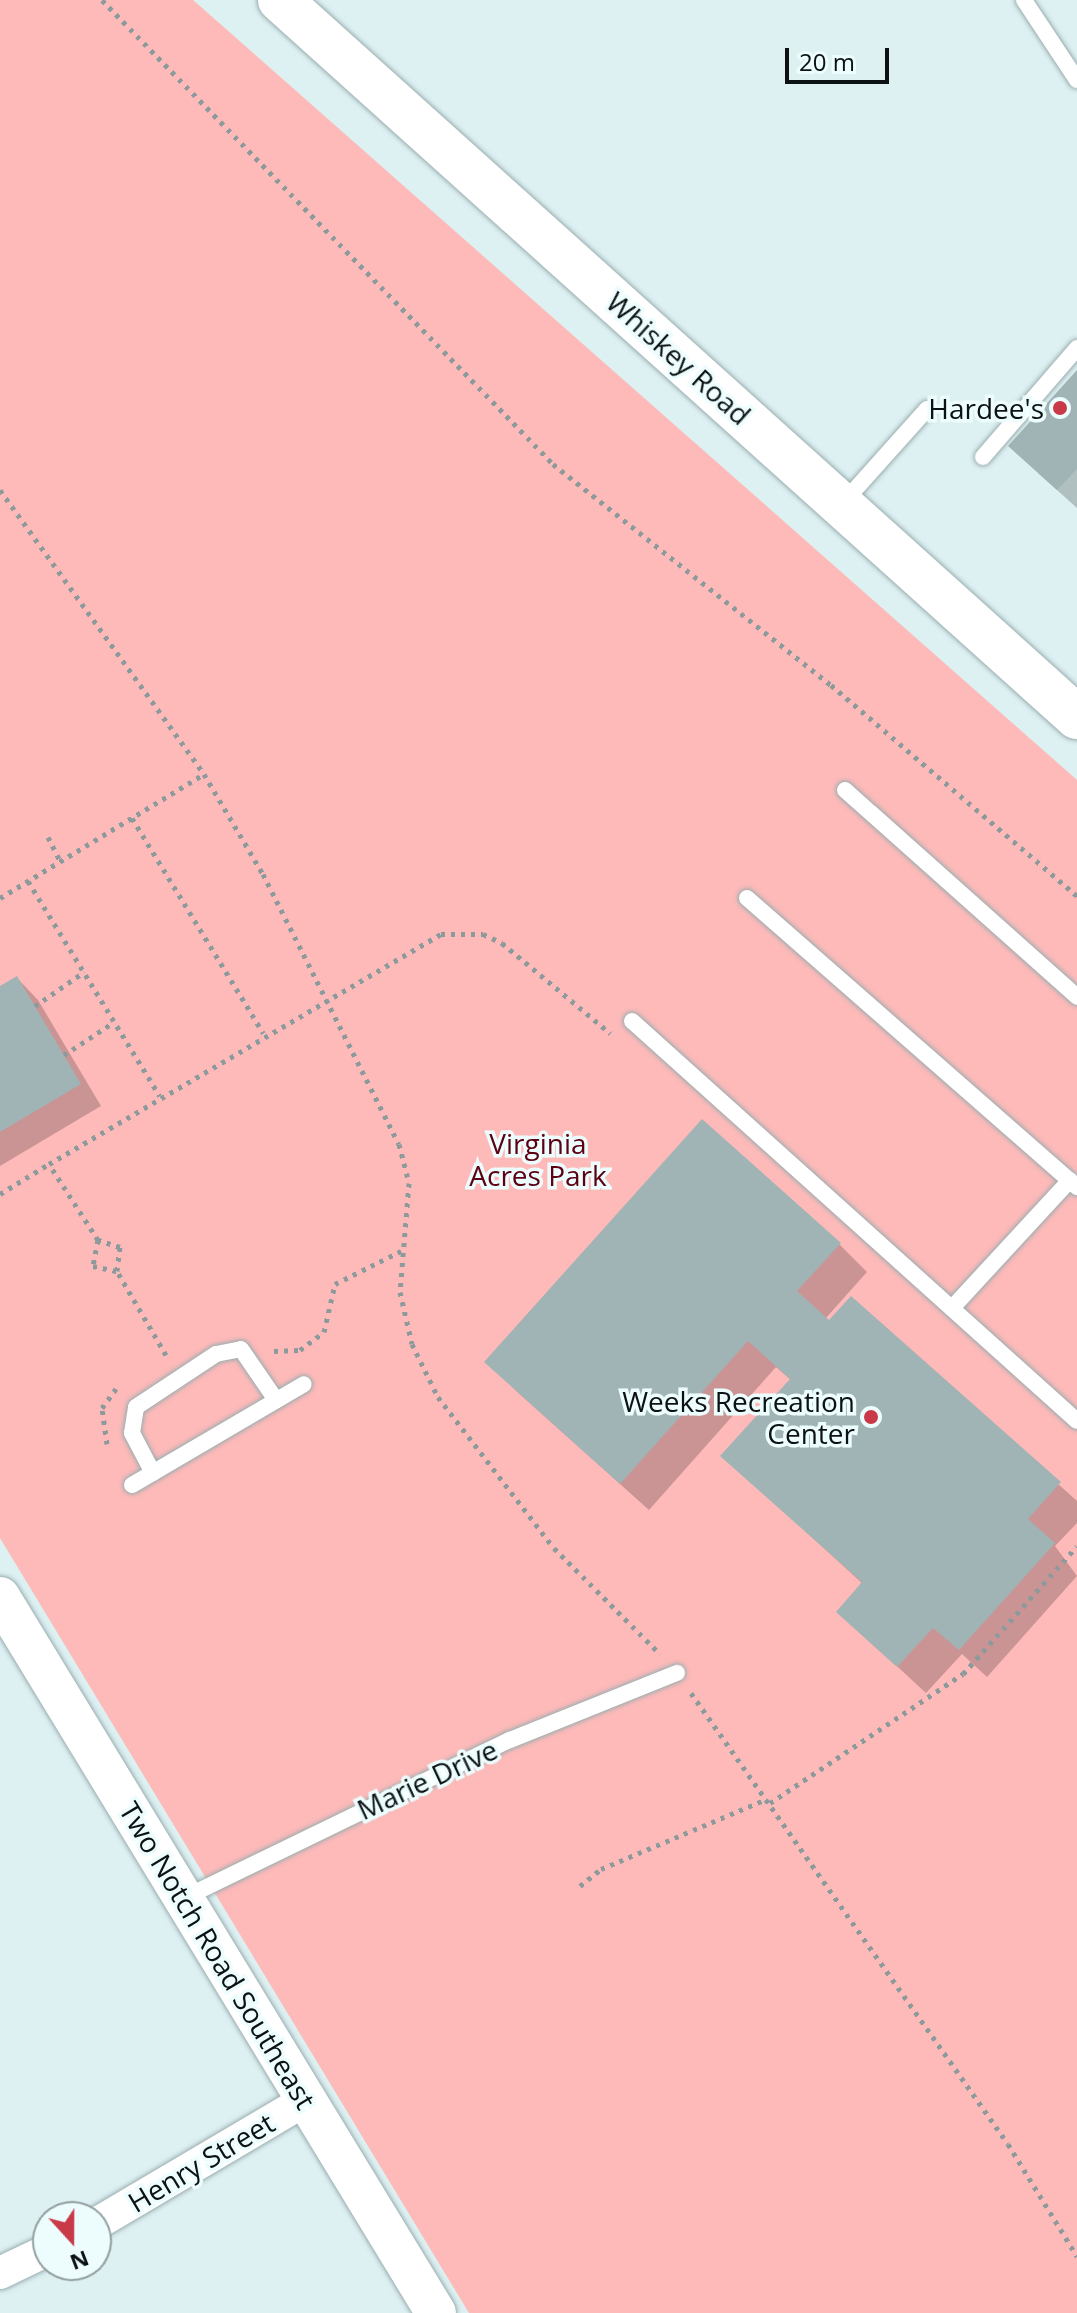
<!DOCTYPE html>
<style>
body{margin:0}
#map{position:relative;width:1077px;height:2313px;overflow:hidden;background:#ddf0f2;font-family:"Open Sans",sans-serif}
div>[style]{position:absolute}
.green>*{inset:0;background:#fdbab9}
.shadow>*{inset:0;background:#0003}
.building>*{inset:0;background:#a0b3b5}
.path>*{height:5px;margin-top:-2.5px;transform-origin:0;background:repeating-linear-gradient(90deg,#8c9a9c 0 4px,transparent 0 10px)}
.roads{filter:drop-shadow(0 0 2px #9aadaf) drop-shadow(0 0 2px #9aadaf)}
.service>*{height:16px;margin:-8px;padding:0 8px;transform-origin:8px;border-radius:8px;background:#fff}
.minor>*{height:32px;margin:-16px;padding:0 16px;transform-origin:16px;border-radius:16px;background:#fff}
.tertiary>*{height:40px;margin:-20px;padding:0 20px;transform-origin:20px;border-radius:20px;background:#fff}
.secondary>*{height:44px;margin:-22px;padding:0 22px;transform-origin:22px;border-radius:22px;background:#fff}
.dots>*{width:22px;height:22px;translate:-50% -50%;box-sizing:border-box;border:4px solid #edfdfe;border-radius:50%}
span{translate:-50% -50%;white-space:nowrap;text-align:center;line-height:1.15;-webkit-text-stroke:7px #edfdfe;paint-order:stroke}
.street-label{font-size:28px;color:#0c1213}
.poi-label{font-size:28px;color:#0c1213}
.right{translate:-100% -50%;text-align:right}
.park-label{font-size:28px;color:#5c0012}
.north{position:absolute;left:32px;top:2201px;width:80px;height:80px;box-sizing:border-box;background:#edfdfe;border:2px solid #939fa0;border-radius:50%;rotate:159deg;font-size:22px;font-weight:700;line-height:32px;text-align:center;color:#0c1213}
.north::after{content:'';display:block;margin:auto;width:28px;height:36px;background:#c93947;clip-path:polygon(50% 0,100% 100%,50% 72%,0 100%)}
.scale{position:absolute;left:785px;top:48px;width:104px;height:36px;box-sizing:border-box;border:4px solid #0c1213;border-top:0;padding-left:10px;font-size:24px;line-height:28px;white-space:nowrap;color:#0c1213;-webkit-text-stroke:6px #edfdfe;paint-order:stroke}
</style>
<div id="map">
<div class="green">
<i style="clip-path:polygon(0 0,193px 0,1077px 780px,1077px 2313px,469px 2313px,0 1538px)"></i>
</div>
<div class="shadow">
<i style="clip-path:polygon(1077px 373px,1077px 508px,1038px 473px)"></i>
<i style="clip-path:polygon(17px 978px,38px 1000px,101px 1106px,0 1166px,0 989px)"></i>
<i style="clip-path:polygon(839px 1244px,867px 1272px,825px 1319px,829px 1323px,852px 1298px,1077px 1501px,1077px 1523px,1055px 1546px,1077px 1576px,987px 1677px,962px 1654px,926px 1693px,838px 1612px,863px 1584px,723px 1456px,791px 1380px,776px 1367px,649px 1510px,514px 1389px)"></i>
</div>
<div class="building">
<i style="clip-path:polygon(1077px 370px,1077px 469px,1057px 490px,1008px 446px)"></i>
<i style="clip-path:polygon(17px 976px,81px 1084px,0 1132px,0 986px)"></i>
<i style="clip-path:polygon(702px 1119px,841px 1243px,797px 1291px,829px 1320px,851px 1296px,1061px 1482px,1028px 1519px,1055px 1543px,959px 1650px,933px 1628px,897px 1667px,836px 1612px,862px 1582px,720px 1456px,790px 1379px,748px 1341px,620px 1484px,484px 1362px)"></i>
</div>
<div class="path">
<i style="left:102px;top:0;width:647px;rotate:45.81deg"></i>
<i style="left:553px;top:464px;width:355px;rotate:38.5deg"></i>
<i style="left:831px;top:685px;width:324px;rotate:40.6deg"></i>
<i style="left:0;top:490px;width:350px;rotate:54.3deg"></i>
<i style="left:204px;top:774px;width:116px;rotate:59.5deg"></i>
<i style="left:263px;top:874px;width:302px;rotate:63.3deg"></i>
<i style="left:399px;top:1144px;width:40px;rotate:75.6deg"></i>
<i style="left:409px;top:1183px;width:109px;rotate:94.7deg"></i>
<i style="left:400px;top:1292px;width:53px;rotate:77deg"></i>
<i style="left:412px;top:1344px;width:59px;rotate:63.9deg"></i>
<i style="left:438px;top:1397px;width:190px;rotate:52.5deg"></i>
<i style="left:554px;top:1548px;width:150px;rotate:45deg"></i>
<i style="left:132px;top:818px;width:252px;rotate:58.6deg"></i>
<i style="left:48px;top:837px;width:27px;rotate:63deg"></i>
<i style="left:28px;top:881px;width:252px;rotate:58.5deg"></i>
<i style="left:0;top:898px;width:239px;rotate:-31.3deg"></i>
<i style="left:35px;top:1006px;width:60px;rotate:-34.8deg"></i>
<i style="left:64px;top:1055px;width:60px;rotate:-33.4deg"></i>
<i style="left:0;top:1194px;width:57px;rotate:-31.5deg"></i>
<i style="left:98px;top:1240px;width:26px;rotate:101deg"></i>
<i style="left:93px;top:1266px;width:25px;rotate:12deg"></i>
<i style="left:274px;top:1351px;width:26px;rotate:-2deg"></i>
<i style="left:300px;top:1350px;width:30px;rotate:-37deg"></i>
<i style="left:324px;top:1332px;width:49px;rotate:-77.1deg"></i>
<i style="left:335px;top:1284px;width:74px;rotate:-26.6deg"></i>
<i style="left:166px;top:1355px;width:97px;rotate:-120.3deg"></i>
<i style="left:117px;top:1271px;width:24px;rotate:-83deg"></i>
<i style="left:120px;top:1247px;width:23px;rotate:-162deg"></i>
<i style="left:98px;top:1240px;width:90px;rotate:-122.8deg"></i>
<i style="left:49px;top:1164px;width:454px;rotate:-30.4deg"></i>
<i style="left:441px;top:934px;width:42px"></i>
<i style="left:483px;top:934px;width:21px;rotate:25deg"></i>
<i style="left:502px;top:943px;width:141px;rotate:39.8deg"></i>
<i style="left:107px;top:1444px;width:36px;rotate:-98deg"></i>
<i style="left:102px;top:1408px;width:24px;rotate:-54deg"></i>
<i style="left:691px;top:1693px;width:551px;rotate:54.9deg"></i>
<i style="left:1008px;top:2144px;width:132px;rotate:58.4deg"></i>
<i style="left:770px;top:1803px;width:232px;rotate:-33.8deg"></i>
<i style="left:963px;top:1674px;width:171px;rotate:-48.3deg"></i>
<i style="left:580px;top:1886px;width:27px;rotate:-39deg"></i>
<i style="left:601px;top:1869px;width:180px;rotate:-22.9deg"></i>
</div>
<div class="roads">
<div class="service">
<i style="left:1024px;top:0;width:96px;rotate:56.5deg"></i>
<i style="left:983px;top:457px;width:144px;rotate:-49.2deg"></i>
<i style="left:843px;top:503px;width:126px;rotate:-48.2deg"></i>
<i style="left:845px;top:790px;width:311px;rotate:41.7deg"></i>
<i style="left:747px;top:898px;width:439px;rotate:41.2deg"></i>
<i style="left:632px;top:1021px;width:598px;rotate:41.95deg"></i>
<i style="left:952px;top:1308px;width:174px;rotate:-47.3deg"></i>
<i style="left:153px;top:1473px;width:45px;rotate:-117.7deg"></i>
<i style="left:132px;top:1433px;width:26px;rotate:-81deg"></i>
<i style="left:136px;top:1407px;width:96px;rotate:-33.5deg"></i>
<i style="left:216px;top:1354px;width:25px;rotate:-11deg"></i>
<i style="left:241px;top:1349px;width:62px;rotate:55.5deg"></i>
<i style="left:132px;top:1485px;width:199px;rotate:-30.4deg"></i>
<i style="left:184px;top:1898px;width:362px;rotate:-25.9deg"></i>
<i style="left:510px;top:1740px;width:180px;rotate:-21.9deg"></i>
</div>
<div class="minor">
<i style="left:96px;top:2224px;width:244px;rotate:-30.6deg"></i>
<i style="left:0;top:2273px;width:53px;rotate:-25.6deg"></i>
</div>
<div class="tertiary">
<i style="left:0;top:1597px;width:838px;rotate:58.66deg"></i>
</div>
<div class="secondary">
<i style="left:280px;top:0;width:1072px;rotate:41.98deg"></i>
</div>
</div>
<div class="dots">
<i style="left:1060px;top:408px;background:#c93947"></i>
<i style="left:871px;top:1417px;background:#c93947"></i>
</div>
<div class="street-label">
<span style="left:679px;top:358px;rotate:42deg">Whiskey Road</span>
<span style="left:427px;top:1779px;rotate:-25deg">Marie Drive</span>
<span style="left:218px;top:1955px;rotate:59deg">Two Notch Road Southeast</span>
<span style="left:201px;top:2162px;rotate:-31deg">Henry Street</span>
</div>
<div class="poi-label">
<span class="right" style="left:1044px;top:408px">Hardee's</span>
<span class="right" style="left:855px;top:1417px">Weeks Recreation<br>Center</span>
</div>
<div class="park-label">
<span style="left:538px;top:1159px">Virginia<br>Acres Park</span>
</div>
<div class="north">N</div>
<div class="scale">20 m</div>
</div>
